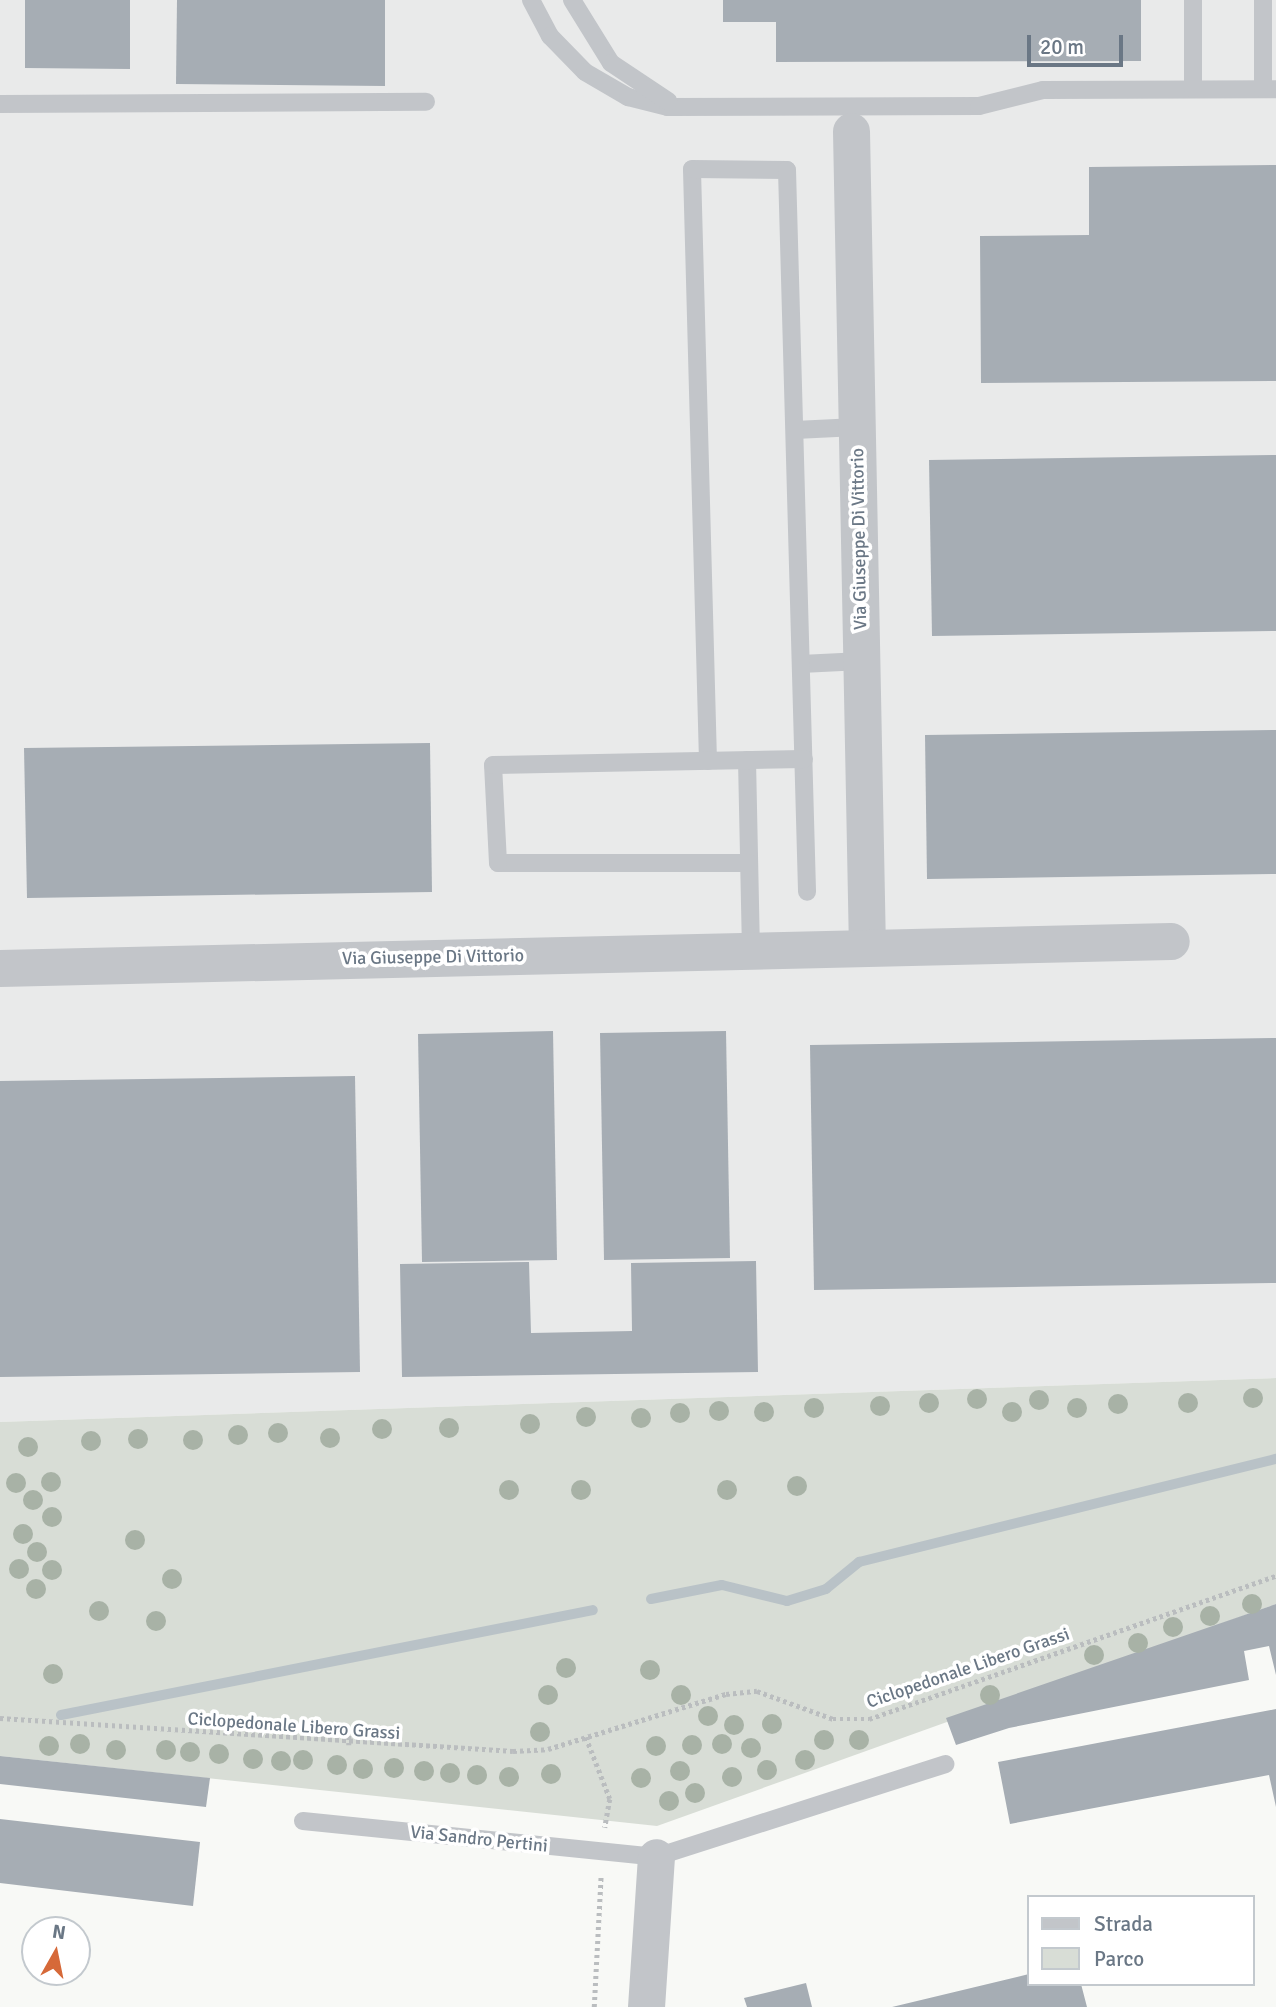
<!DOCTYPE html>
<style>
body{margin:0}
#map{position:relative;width:1276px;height:2007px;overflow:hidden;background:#f8f9f6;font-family:Signika,sans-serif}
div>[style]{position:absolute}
.built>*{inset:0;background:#e9eaea}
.green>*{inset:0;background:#d8ddd6}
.stream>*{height:10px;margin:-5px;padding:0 5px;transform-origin:5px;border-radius:5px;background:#b9c2c7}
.building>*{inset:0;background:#a6adb4}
.path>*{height:4.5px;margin-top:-2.25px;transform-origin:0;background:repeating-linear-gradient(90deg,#babdbf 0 3.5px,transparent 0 7px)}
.service>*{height:18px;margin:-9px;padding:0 9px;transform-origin:9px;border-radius:9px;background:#c2c5c9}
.minor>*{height:37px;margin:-18.5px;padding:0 18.5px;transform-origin:18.5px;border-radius:18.5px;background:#c2c5c9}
.trees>*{width:20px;height:20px;margin:-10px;border-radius:50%;background:#a8b2a6}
span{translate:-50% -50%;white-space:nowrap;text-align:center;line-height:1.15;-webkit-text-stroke:7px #fff;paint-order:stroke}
.street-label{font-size:18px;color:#6a7785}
.legend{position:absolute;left:1027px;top:1895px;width:228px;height:91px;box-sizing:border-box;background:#fff;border:2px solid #c3c9ce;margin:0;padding:9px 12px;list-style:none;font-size:21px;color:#6a7785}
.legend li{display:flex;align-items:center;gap:14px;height:35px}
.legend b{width:35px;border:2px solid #c3c9ce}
.north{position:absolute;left:21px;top:1916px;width:70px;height:70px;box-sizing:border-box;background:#fff;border:2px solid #c3c9ce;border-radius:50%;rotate:9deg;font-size:19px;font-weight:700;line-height:28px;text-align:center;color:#6a7785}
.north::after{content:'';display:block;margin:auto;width:24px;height:32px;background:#d66939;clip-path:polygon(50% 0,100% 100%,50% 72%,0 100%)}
.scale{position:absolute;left:1027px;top:35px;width:96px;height:32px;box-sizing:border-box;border:4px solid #6a7785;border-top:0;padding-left:9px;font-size:21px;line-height:24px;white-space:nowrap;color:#6a7785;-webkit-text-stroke:5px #fff;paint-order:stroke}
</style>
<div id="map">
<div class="built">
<i style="clip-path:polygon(0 0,1276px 0,1276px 1378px,0 1422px)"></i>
</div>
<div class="green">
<i style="clip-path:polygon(1276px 1378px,1276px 1604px,657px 1826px,0 1756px,0 1422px)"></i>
</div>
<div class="stream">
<i style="left:651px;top:1599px;width:72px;rotate:-11.2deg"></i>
<i style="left:722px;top:1585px;width:67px;rotate:13.8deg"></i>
<i style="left:787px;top:1601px;width:41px;rotate:-17.1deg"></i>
<i style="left:826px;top:1589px;width:43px;rotate:-39.3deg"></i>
<i style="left:859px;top:1562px;width:430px;rotate:-13.9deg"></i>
<i style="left:61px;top:1715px;width:542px;rotate:-11.16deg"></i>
</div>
<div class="building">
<i style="clip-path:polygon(25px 0,130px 0,130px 69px,25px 68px)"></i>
<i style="clip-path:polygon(177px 0,385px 0,385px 86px,176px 84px)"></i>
<i style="clip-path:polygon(723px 0,1141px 0,1141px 61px,776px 62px,776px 22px,723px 22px)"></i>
<i style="clip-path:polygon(1276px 165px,1276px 381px,981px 383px,980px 236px,1089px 235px,1089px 167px)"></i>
<i style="clip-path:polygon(1276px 455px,1276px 631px,932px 636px,929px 460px)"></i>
<i style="clip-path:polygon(1276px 730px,1276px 874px,927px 879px,925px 735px)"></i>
<i style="clip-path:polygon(430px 743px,432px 892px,27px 898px,24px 748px)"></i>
<i style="clip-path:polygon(553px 1031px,557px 1260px,422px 1262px,418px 1034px)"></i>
<i style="clip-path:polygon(726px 1031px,730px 1258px,604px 1260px,600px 1033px)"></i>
<i style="clip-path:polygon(1276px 1038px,1276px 1283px,814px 1290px,810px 1045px)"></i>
<i style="clip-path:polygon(355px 1076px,360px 1372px,0 1377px,0 1081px)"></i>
<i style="clip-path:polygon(756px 1261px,758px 1372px,402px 1377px,400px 1264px,529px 1262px,531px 1333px,632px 1331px,631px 1263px)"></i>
<i style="clip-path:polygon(1276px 1604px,1276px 1675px,1269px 1646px,1244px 1651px,1249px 1680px,1009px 1728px,956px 1745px,946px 1718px)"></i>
<i style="clip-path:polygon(1276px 1709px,1276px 1807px,1269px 1775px,1010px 1824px,998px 1762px)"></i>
<i style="clip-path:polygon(0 1756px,210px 1778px,206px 1807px,0 1784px)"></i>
<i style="clip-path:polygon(0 1819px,200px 1842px,193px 1906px,0 1883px)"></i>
<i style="clip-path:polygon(1029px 1974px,1029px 1984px,1081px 1984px,1087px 2007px,892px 2007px)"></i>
<i style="clip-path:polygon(806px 1983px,812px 2007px,747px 2007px,744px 1998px)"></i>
</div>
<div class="path">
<i style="left:0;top:1718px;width:514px;rotate:3.68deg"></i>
<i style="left:513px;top:1751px;width:35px;rotate:-3deg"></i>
<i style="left:548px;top:1749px;width:186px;rotate:-17.2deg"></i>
<i style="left:726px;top:1694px;width:31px;rotate:-6deg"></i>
<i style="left:757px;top:1691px;width:81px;rotate:20.2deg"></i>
<i style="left:833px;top:1719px;width:36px"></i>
<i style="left:869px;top:1719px;width:431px;rotate:-19.4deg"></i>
<i style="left:349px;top:1729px;width:16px;rotate:90deg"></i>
<i style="left:586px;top:1737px;width:66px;rotate:68.8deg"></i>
<i style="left:610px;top:1799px;width:29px;rotate:100deg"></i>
<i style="left:594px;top:2007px;width:132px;rotate:-87deg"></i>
</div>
<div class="service">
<i style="left:531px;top:0;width:41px;rotate:62.2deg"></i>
<i style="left:550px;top:36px;width:50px;rotate:45.8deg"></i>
<i style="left:585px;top:72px;width:50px;rotate:30.2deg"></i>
<i style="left:628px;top:97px;width:41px;rotate:14deg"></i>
<i style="left:668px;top:107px;width:311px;rotate:-0.2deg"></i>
<i style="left:979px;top:106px;width:66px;rotate:-14deg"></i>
<i style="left:1043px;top:90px;width:233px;rotate:-0.2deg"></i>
<i style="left:572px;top:0;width:74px;rotate:58.2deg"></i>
<i style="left:611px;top:63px;width:69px;rotate:33.7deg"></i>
<i style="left:1193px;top:0;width:89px;rotate:90deg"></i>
<i style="left:1263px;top:0;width:89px;rotate:90deg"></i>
<i style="left:0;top:104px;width:426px;rotate:-0.3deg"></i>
<i style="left:795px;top:430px;width:62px;rotate:-2.8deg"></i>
<i style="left:801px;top:664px;width:61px;rotate:-2.8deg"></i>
<i style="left:747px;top:760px;width:190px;rotate:88.8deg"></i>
<i style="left:708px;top:761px;width:592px;rotate:-91.55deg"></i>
<i style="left:692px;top:169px;width:95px;rotate:0.6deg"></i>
<i style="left:787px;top:170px;width:722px;rotate:88.41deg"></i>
<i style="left:749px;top:863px;width:251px;rotate:180deg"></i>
<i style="left:498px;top:863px;width:98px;rotate:-92.9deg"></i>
<i style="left:493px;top:765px;width:311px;rotate:-1.1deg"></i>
<i style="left:303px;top:1821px;width:355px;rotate:5.8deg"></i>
<i style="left:656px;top:1857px;width:304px;rotate:-17.8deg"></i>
</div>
<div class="minor">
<i style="left:851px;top:131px;width:816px;rotate:88.88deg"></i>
<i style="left:0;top:968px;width:1171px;rotate:-1.32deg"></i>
<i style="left:646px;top:2007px;width:150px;rotate:-86.2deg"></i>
</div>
<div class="trees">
<i style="left:1253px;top:1398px"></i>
<i style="left:977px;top:1399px"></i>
<i style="left:1039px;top:1400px"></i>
<i style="left:929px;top:1403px"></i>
<i style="left:1188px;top:1403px"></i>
<i style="left:1118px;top:1404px"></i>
<i style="left:880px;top:1406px"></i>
<i style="left:814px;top:1408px"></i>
<i style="left:1077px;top:1408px"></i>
<i style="left:719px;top:1411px"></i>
<i style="left:764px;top:1412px"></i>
<i style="left:1012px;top:1412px"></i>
<i style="left:680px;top:1413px"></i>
<i style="left:586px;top:1417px"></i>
<i style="left:641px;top:1418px"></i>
<i style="left:530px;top:1424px"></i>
<i style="left:449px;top:1428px"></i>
<i style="left:382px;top:1429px"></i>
<i style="left:278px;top:1433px"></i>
<i style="left:238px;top:1435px"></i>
<i style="left:330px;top:1438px"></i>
<i style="left:138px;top:1439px"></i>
<i style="left:193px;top:1440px"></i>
<i style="left:91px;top:1441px"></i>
<i style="left:28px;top:1447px"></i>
<i style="left:51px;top:1482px"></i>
<i style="left:16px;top:1483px"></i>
<i style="left:797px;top:1486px"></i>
<i style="left:509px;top:1490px"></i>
<i style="left:581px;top:1490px"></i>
<i style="left:727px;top:1490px"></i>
<i style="left:33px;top:1500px"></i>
<i style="left:52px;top:1517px"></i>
<i style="left:23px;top:1534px"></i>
<i style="left:135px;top:1540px"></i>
<i style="left:37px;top:1552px"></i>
<i style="left:19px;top:1569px"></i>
<i style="left:52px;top:1570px"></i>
<i style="left:172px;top:1579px"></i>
<i style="left:36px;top:1589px"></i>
<i style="left:1252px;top:1604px"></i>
<i style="left:99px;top:1611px"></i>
<i style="left:1210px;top:1616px"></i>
<i style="left:156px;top:1621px"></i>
<i style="left:1173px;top:1627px"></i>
<i style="left:1138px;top:1643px"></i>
<i style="left:1094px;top:1655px"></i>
<i style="left:566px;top:1668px"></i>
<i style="left:650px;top:1670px"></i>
<i style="left:53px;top:1674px"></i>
<i style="left:548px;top:1695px"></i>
<i style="left:681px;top:1695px"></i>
<i style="left:990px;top:1695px"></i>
<i style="left:708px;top:1716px"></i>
<i style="left:772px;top:1724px"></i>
<i style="left:734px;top:1725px"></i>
<i style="left:540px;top:1732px"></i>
<i style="left:824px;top:1740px"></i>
<i style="left:859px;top:1740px"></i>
<i style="left:80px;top:1744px"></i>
<i style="left:722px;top:1744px"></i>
<i style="left:692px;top:1745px"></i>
<i style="left:49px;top:1746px"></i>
<i style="left:656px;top:1746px"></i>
<i style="left:751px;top:1748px"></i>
<i style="left:116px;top:1750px"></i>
<i style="left:166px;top:1750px"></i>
<i style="left:190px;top:1752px"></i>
<i style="left:219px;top:1754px"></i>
<i style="left:253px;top:1759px"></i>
<i style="left:303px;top:1760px"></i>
<i style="left:805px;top:1760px"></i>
<i style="left:281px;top:1761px"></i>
<i style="left:337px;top:1765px"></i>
<i style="left:394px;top:1768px"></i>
<i style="left:363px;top:1769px"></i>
<i style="left:767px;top:1770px"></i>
<i style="left:424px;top:1771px"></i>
<i style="left:680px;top:1771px"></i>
<i style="left:450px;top:1773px"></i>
<i style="left:551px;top:1774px"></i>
<i style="left:477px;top:1775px"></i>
<i style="left:509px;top:1777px"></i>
<i style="left:732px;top:1777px"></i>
<i style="left:641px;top:1778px"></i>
<i style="left:695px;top:1793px"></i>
<i style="left:669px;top:1801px"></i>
</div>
<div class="street-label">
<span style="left:859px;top:539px;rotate:-91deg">Via Giuseppe Di Vittorio</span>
<span style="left:433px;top:957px;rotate:-1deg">Via Giuseppe Di Vittorio</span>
<span style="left:968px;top:1668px;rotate:-19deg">Ciclopedonale Libero Grassi</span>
<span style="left:294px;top:1726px;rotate:4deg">Ciclopedonale Libero Grassi</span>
<span style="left:479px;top:1839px;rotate:6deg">Via Sandro Pertini</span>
</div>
<ul class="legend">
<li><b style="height:9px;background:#c2c5c9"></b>Strada</li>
<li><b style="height:19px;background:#d8ddd6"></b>Parco</li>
</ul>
<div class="north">N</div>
<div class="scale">20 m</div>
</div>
